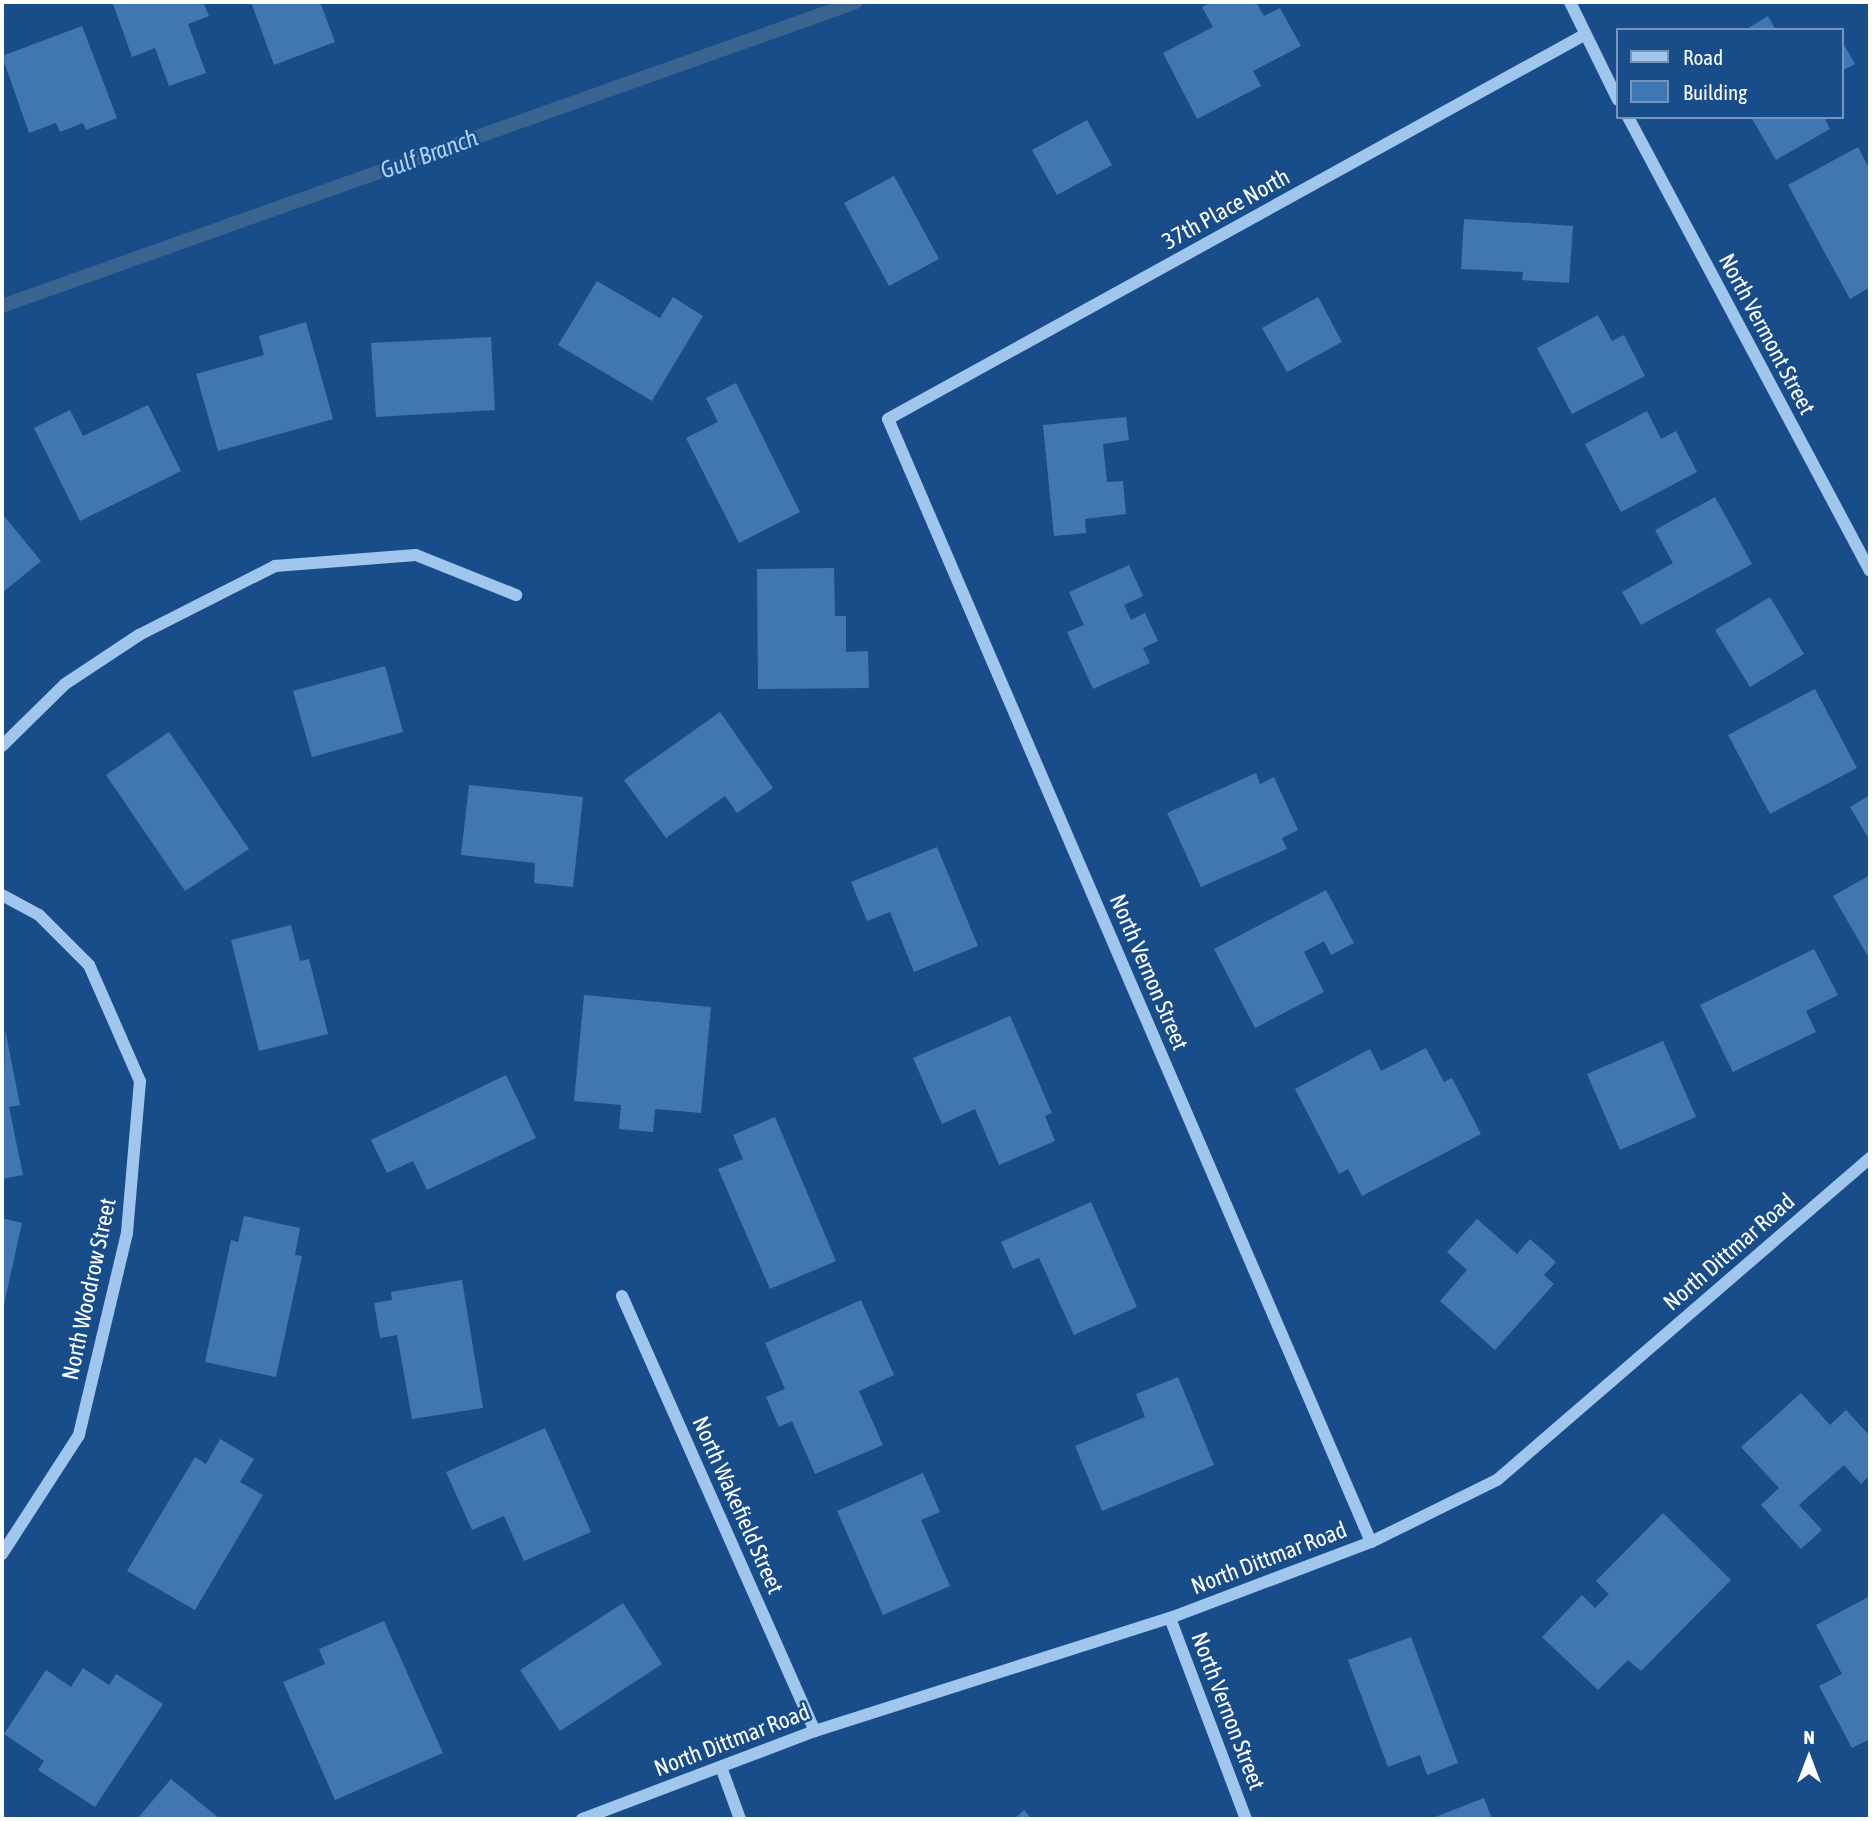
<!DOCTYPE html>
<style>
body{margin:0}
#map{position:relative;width:1872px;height:1821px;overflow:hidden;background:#184d89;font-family:"Asap Condensed",sans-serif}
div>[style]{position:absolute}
.stream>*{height:14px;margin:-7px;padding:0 7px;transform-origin:7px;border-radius:7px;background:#3b638f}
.building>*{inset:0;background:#4077b2}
.minor>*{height:12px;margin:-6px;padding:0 6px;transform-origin:6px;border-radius:6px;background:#a0c6ee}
span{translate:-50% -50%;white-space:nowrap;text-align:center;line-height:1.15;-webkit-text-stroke:5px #184d89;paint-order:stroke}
.street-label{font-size:23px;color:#fff}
.water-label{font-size:24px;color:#acd0f5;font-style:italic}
.frame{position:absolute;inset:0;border:4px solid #fff;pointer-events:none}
.legend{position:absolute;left:1616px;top:28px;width:228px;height:91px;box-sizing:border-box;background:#184d89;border:2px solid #7494b8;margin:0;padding:9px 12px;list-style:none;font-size:21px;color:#fff}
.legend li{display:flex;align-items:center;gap:14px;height:35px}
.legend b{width:35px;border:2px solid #7494b8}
.north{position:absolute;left:1774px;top:1723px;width:70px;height:70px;-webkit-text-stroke:5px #184d89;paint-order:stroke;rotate:0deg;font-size:19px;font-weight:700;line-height:28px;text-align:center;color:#fff}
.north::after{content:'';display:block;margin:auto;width:24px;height:32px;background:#fff;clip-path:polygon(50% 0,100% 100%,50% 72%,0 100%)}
</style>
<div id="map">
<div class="stream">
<i style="left:2px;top:306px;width:906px;rotate:-19.59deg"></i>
</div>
<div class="building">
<i style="clip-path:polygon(118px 2px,203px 2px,209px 16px,188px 24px,206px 73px,169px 86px,155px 48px,132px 57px,113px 4px)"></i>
<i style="clip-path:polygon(251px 2px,320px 2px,335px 42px,274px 65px)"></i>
<i style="clip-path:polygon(1212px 2px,1256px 2px,1264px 16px,1280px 8px,1301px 46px,1253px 71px,1261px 86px,1197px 119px,1163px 53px,1213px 27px,1202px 7px)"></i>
<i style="clip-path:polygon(1768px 16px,1776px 30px,1745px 30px)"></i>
<i style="clip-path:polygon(82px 26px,117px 118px,86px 130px,83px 123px,60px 132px,56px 123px,29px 133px,2px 56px)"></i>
<i style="clip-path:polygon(1842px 41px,1855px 64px,1842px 71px)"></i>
<i style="clip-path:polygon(1751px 117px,1824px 117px,1830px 129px,1776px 160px)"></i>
<i style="clip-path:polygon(1087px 120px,1112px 165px,1057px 195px,1032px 150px)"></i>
<i style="clip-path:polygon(1858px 147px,1870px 170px,1870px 287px,1850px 299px,1788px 185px)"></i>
<i style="clip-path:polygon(894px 176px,939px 259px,889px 286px,844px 203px)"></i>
<i style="clip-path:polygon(1464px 219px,1573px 226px,1569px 283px,1522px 280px,1523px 272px,1461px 269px)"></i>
<i style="clip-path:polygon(597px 281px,660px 318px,673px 297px,703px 316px,652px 401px,558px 345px)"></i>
<i style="clip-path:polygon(1318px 297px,1342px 342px,1287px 372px,1262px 328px)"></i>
<i style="clip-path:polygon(1598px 315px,1612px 341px,1624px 335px,1645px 376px,1572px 414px,1537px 348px)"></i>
<i style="clip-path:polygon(306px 322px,333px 419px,218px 451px,196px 374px,264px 355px,259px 336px)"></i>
<i style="clip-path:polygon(491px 337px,495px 410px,376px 417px,371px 343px)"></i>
<i style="clip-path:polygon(736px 383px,800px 512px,739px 543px,686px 438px,718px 422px,706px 398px)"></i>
<i style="clip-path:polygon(148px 405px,181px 471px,80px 521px,34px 428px,70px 410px,83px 436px)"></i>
<i style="clip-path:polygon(1647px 411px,1661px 439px,1676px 431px,1697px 472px,1621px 512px,1585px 444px)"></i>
<i style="clip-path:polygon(1126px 417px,1129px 440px,1103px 444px,1107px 482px,1123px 481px,1126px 514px,1085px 519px,1086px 533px,1054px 536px,1043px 425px)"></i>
<i style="clip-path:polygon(1715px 497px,1752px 564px,1641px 625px,1622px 592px,1673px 563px,1655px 530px)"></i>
<i style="clip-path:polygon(4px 516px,41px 561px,2px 593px,2px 518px)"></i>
<i style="clip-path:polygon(1129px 565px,1143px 596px,1124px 605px,1131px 620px,1145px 613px,1158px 641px,1143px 648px,1150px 663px,1093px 689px,1067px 632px,1084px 625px,1069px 592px)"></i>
<i style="clip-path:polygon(834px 568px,835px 616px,846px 616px,846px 652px,868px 651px,869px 688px,758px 689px,757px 569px)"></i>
<i style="clip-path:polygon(1770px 597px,1804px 654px,1750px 687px,1715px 630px)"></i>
<i style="clip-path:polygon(385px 666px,403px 732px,312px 757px,293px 691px)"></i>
<i style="clip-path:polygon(1815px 689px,1857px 768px,1770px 814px,1728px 735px)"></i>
<i style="clip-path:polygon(720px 712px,773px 788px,737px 813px,725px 796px,666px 838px,624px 780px)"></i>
<i style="clip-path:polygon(169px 732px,249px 849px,185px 891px,106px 775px)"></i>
<i style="clip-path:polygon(1256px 773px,1260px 784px,1274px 777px,1298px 830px,1282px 838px,1287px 849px,1201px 887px,1167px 813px)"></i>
<i style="clip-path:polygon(469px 785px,583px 797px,573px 887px,534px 883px,535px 863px,461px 855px)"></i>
<i style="clip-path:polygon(1870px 795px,1870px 841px,1850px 807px)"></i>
<i style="clip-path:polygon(937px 847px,978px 946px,914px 972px,890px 912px,867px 921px,851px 882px)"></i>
<i style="clip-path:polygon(1870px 875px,1870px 960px,1833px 896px)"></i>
<i style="clip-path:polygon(1326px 890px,1354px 943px,1331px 955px,1324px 941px,1304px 952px,1324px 992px,1255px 1028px,1214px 949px)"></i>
<i style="clip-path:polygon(291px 925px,300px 961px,309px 959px,328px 1034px,259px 1051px,231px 940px)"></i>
<i style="clip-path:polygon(1814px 949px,1838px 995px,1806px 1011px,1816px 1032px,1733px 1072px,1700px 1005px)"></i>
<i style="clip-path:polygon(584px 995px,711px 1007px,701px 1113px,655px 1109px,653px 1132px,619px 1129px,621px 1105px,574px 1101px)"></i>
<i style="clip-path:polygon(1010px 1016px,1052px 1113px,1045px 1116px,1055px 1141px,999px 1165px,975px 1109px,942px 1124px,913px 1058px)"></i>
<i style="clip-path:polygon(5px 1029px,20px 1105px,9px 1107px,23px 1175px,2px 1179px)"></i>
<i style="clip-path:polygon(1663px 1041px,1696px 1117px,1620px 1150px,1587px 1074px)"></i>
<i style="clip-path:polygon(1426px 1048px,1444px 1082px,1452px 1078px,1481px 1134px,1362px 1196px,1348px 1169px,1339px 1174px,1295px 1089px,1370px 1049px,1381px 1071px)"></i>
<i style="clip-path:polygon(506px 1075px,536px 1138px,427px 1190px,413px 1161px,387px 1173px,371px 1140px)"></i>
<i style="clip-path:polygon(775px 1117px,836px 1261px,770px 1289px,718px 1169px,743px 1159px,733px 1135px)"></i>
<i style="clip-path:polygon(1091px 1202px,1137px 1307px,1074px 1335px,1039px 1258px,1013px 1269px,1001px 1242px)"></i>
<i style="clip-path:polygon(244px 1216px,300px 1228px,295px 1255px,302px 1256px,276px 1377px,205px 1362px,231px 1240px,238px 1242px)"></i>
<i style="clip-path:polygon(2px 1218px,22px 1223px,3px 1309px,2px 1309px)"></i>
<i style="clip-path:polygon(1477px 1219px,1517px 1254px,1530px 1239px,1556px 1262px,1544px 1275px,1554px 1284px,1495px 1350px,1440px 1301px,1467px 1270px,1447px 1252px)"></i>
<i style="clip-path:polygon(462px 1280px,483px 1408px,412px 1419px,397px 1335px,380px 1338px,374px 1303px,392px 1300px,391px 1292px)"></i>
<i style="clip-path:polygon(861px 1300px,894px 1375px,859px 1391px,883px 1445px,815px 1474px,792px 1421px,779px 1427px,766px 1397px,785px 1389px,765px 1343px)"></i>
<i style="clip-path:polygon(1178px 1377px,1214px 1465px,1102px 1511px,1075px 1446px,1145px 1417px,1136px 1394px)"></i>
<i style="clip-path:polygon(1801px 1393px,1830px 1425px,1846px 1410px,1870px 1436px,1870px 1475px,1861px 1484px,1844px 1465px,1799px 1505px,1822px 1530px,1801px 1549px,1761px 1505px,1779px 1488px,1741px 1447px)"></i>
<i style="clip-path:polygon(545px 1428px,591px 1532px,524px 1561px,504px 1516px,472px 1530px,446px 1472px)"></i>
<i style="clip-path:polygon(220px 1439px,254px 1459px,240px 1482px,263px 1495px,195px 1610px,127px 1571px,195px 1457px,206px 1464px)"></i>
<i style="clip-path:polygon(923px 1473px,940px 1512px,921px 1520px,950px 1586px,883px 1615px,837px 1511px)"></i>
<i style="clip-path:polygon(1663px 1513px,1731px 1580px,1641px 1671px,1628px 1660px,1598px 1690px,1542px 1637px,1582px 1595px,1595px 1608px,1609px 1594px,1596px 1581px)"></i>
<i style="clip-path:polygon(1868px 1597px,1870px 1739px,1852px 1748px,1819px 1686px,1842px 1674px,1816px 1625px)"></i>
<i style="clip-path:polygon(623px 1603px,662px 1664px,560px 1731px,520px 1670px)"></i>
<i style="clip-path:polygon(384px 1621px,443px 1753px,335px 1800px,283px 1682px,325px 1664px,319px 1649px)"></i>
<i style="clip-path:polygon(1411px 1637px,1458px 1763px,1427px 1775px,1420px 1755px,1388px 1767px,1348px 1660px)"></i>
<i style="clip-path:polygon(83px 1668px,109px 1685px,116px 1674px,163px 1704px,95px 1807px,38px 1770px,44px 1761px,4px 1734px,46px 1670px,71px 1687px)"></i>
<i style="clip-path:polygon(171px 1779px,220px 1819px,137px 1819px)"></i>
<i style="clip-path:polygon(1484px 1798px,1492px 1819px,1430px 1819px)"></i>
<i style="clip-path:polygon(1024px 1810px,1032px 1819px,1014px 1819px)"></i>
</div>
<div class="minor">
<i style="left:1570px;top:2px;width:109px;rotate:63.9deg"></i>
<i style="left:1628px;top:117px;width:514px;rotate:61.94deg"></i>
<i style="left:2px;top:746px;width:88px;rotate:-44.5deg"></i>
<i style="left:65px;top:684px;width:89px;rotate:-33.5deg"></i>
<i style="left:139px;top:635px;width:153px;rotate:-26.9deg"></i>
<i style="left:275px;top:566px;width:141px;rotate:-4.5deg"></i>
<i style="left:416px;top:555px;width:108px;rotate:21.8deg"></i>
<i style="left:2px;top:895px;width:42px;rotate:28.4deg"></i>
<i style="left:39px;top:915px;width:71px;rotate:45deg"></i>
<i style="left:89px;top:965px;width:127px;rotate:66.3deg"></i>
<i style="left:140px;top:1081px;width:153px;rotate:94.9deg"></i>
<i style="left:127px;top:1233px;width:208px;rotate:103.4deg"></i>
<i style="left:79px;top:1435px;width:142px;rotate:122.9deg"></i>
<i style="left:622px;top:1296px;width:476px;rotate:66.1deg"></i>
<i style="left:1371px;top:1542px;width:1222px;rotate:-113.27deg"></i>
<i style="left:888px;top:419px;width:795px;rotate:-28.89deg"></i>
<i style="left:1170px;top:1618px;width:215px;rotate:69.3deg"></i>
<i style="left:721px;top:1767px;width:55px;rotate:69.9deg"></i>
<i style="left:582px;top:1819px;width:249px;rotate:-20.7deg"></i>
<i style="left:815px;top:1731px;width:373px;rotate:-17.7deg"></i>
<i style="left:1170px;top:1618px;width:215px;rotate:-20.7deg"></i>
<i style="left:1371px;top:1542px;width:140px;rotate:-26.2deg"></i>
<i style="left:1497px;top:1480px;width:493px;rotate:-40.8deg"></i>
</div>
<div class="street-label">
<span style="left:1226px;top:209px;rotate:-29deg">37th Place North</span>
<span style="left:1767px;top:334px;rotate:62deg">North Vermont Street</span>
<span style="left:1149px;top:972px;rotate:67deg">North Vernon Street</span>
<span style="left:1729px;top:1252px;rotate:-41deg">North Dittmar Road</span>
<span style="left:89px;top:1289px;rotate:-78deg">North Woodrow Street</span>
<span style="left:738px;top:1505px;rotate:66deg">North Wakefield Street</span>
<span style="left:1269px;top:1558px;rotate:-21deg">North Dittmar Road</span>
<span style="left:1228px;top:1711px;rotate:69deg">North Vernon Street</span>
<span style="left:732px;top:1740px;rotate:-21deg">North Dittmar Road</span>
</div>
<div class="water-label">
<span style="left:429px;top:154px;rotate:-20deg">Gulf Branch</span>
</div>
<div class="frame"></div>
<ul class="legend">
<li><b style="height:9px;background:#a0c6ee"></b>Road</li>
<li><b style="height:19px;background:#4077b2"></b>Building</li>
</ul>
<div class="north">N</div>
</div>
